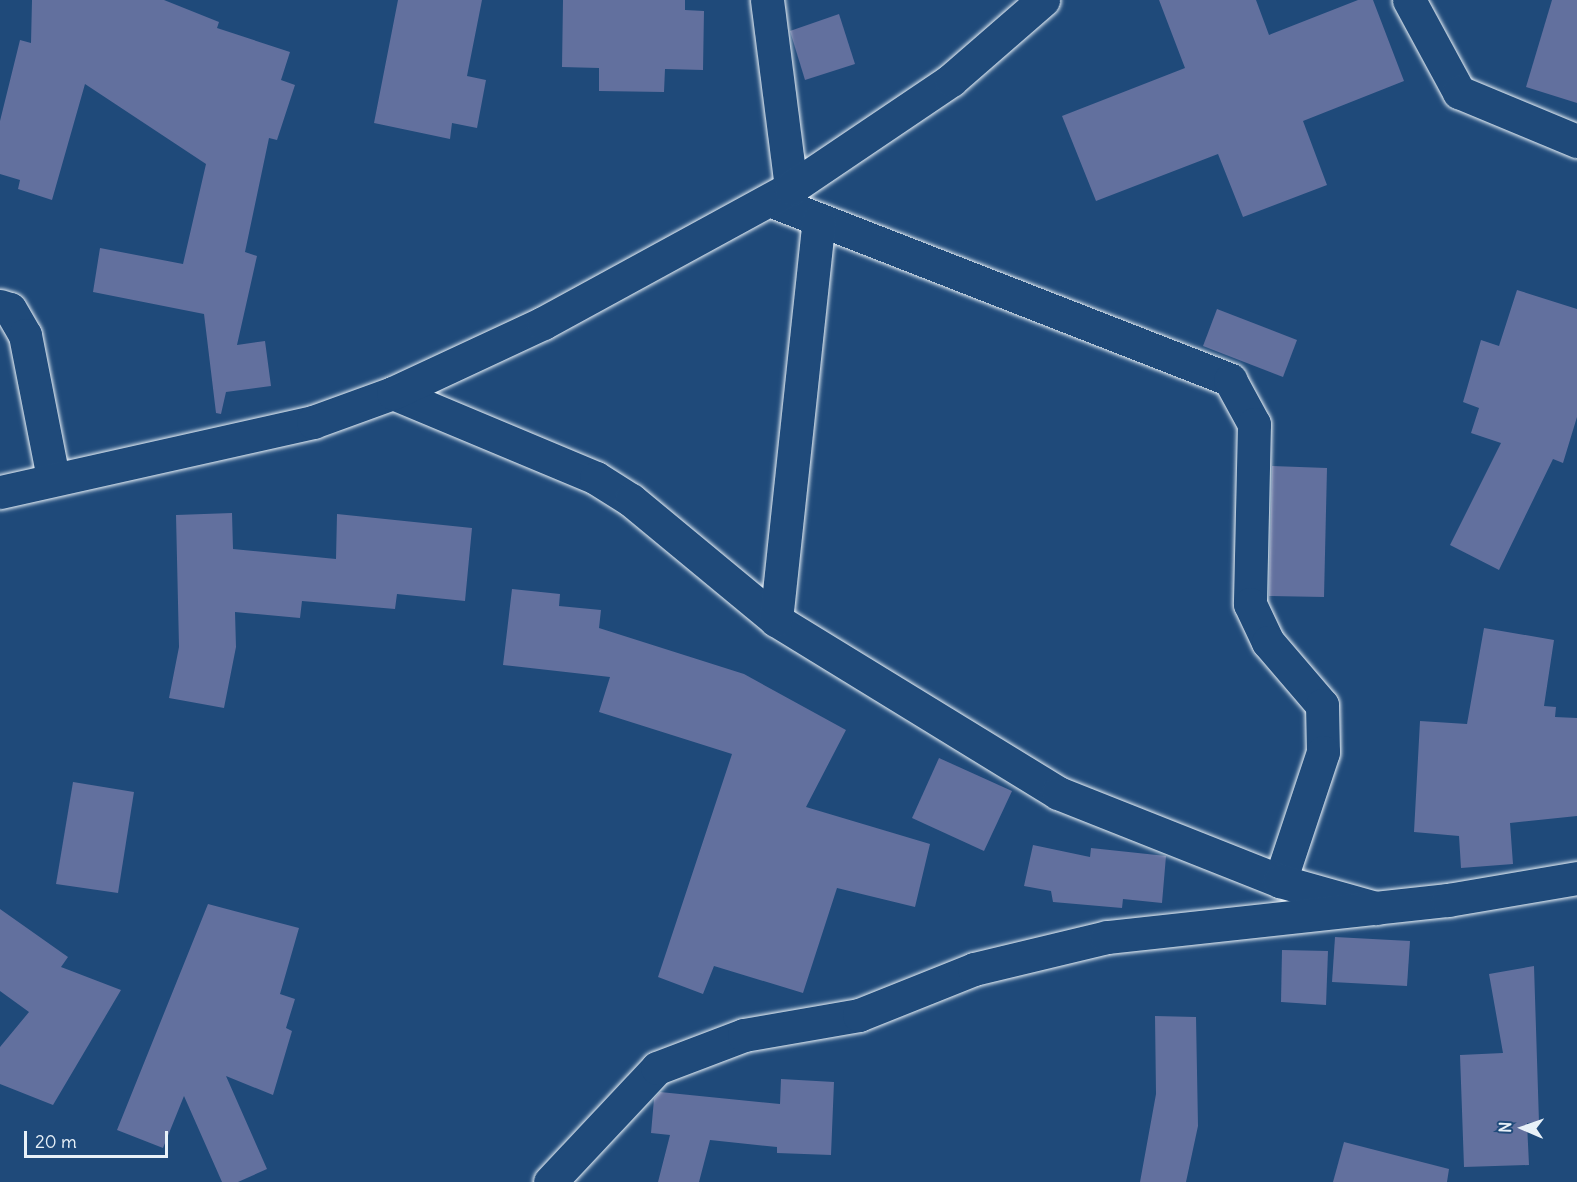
<!DOCTYPE html>
<style>
body{margin:0}
#map{position:relative;width:1577px;height:1182px;overflow:hidden;background:#1f4a7a;font-family:Delius,sans-serif}
div>[style]{position:absolute}
.building>*{inset:0;background:#62709e}
.roads{filter:drop-shadow(0 0 2px #e8f1f8) drop-shadow(0 0 2px #e8f1f8)}
.minor>*{height:33px;margin:-16.5px;padding:0 16.5px;transform-origin:16.5px;border-radius:16.5px;background:#1f4a7a}
span{translate:-50% -50%;white-space:nowrap;text-align:center;line-height:1.15;-webkit-text-stroke:5px #1f4a7a;paint-order:stroke}
.north{position:absolute;left:1493px;top:1098px;width:60px;height:60px;-webkit-text-stroke:4px #1f4a7a;paint-order:stroke;rotate:272deg;font-size:16px;font-weight:700;line-height:24px;text-align:center;color:#e8f1f8}
.north::after{content:'';display:block;margin:auto;width:21px;height:27px;background:#e8f1f8;clip-path:polygon(50% 0,100% 100%,50% 72%,0 100%)}
.scale{position:absolute;left:24px;top:1131px;width:144px;height:27px;box-sizing:border-box;border:3px solid #e8f1f8;border-top:0;padding-left:8px;font-size:18px;line-height:21px;white-space:nowrap;color:#e8f1f8;-webkit-text-stroke:4px #1f4a7a;paint-order:stroke}
</style>
<div id="map">
<div class="building">
<i style="clip-path:polygon(32px 0,164px 0,219px 22px,217px 28px,290px 52px,281px 80px,295px 85px,277px 140px,269px 138px,245px 252px,257px 256px,237px 345px,265px 341px,271px 386px,226px 392px,221px 414px,216px 413px,204px 314px,93px 292px,100px 248px,183px 264px,206px 164px,85px 84px,52px 200px,18px 189px,20px 180px,0 174px,0 121px,20px 40px,31px 43px)"></i>
<i style="clip-path:polygon(398px 0,482px 0,467px 76px,486px 80px,477px 128px,452px 123px,450px 139px,374px 123px)"></i>
<i style="clip-path:polygon(563px 0,685px 0,685px 10px,704px 11px,703px 70px,665px 69px,664px 92px,599px 91px,599px 68px,562px 67px)"></i>
<i style="clip-path:polygon(1159px 0,1256px 0,1269px 35px,1358px 0,1373px 0,1404px 81px,1303px 121px,1327px 185px,1243px 217px,1218px 154px,1096px 201px,1062px 116px,1185px 68px)"></i>
<i style="clip-path:polygon(1552px 0,1577px 0,1577px 103px,1526px 87px)"></i>
<i style="clip-path:polygon(839px 14px,855px 64px,805px 80px,790px 31px)"></i>
<i style="clip-path:polygon(1517px 290px,1577px 309px,1577px 417px,1563px 463px,1553px 459px,1499px 570px,1450px 545px,1501px 443px,1471px 433px,1479px 408px,1463px 402px,1481px 340px,1499px 346px)"></i>
<i style="clip-path:polygon(1217px 309px,1297px 340px,1283px 377px,1203px 346px)"></i>
<i style="clip-path:polygon(1272px 466px,1327px 468px,1324px 597px,1269px 596px)"></i>
<i style="clip-path:polygon(232px 513px,233px 549px,336px 559px,337px 514px,472px 528px,465px 601px,397px 594px,395px 609px,302px 601px,300px 618px,235px 612px,236px 647px,224px 708px,169px 698px,179px 647px,176px 515px)"></i>
<i style="clip-path:polygon(512px 589px,560px 594px,559px 606px,601px 610px,599px 628px,744px 674px,846px 730px,806px 807px,930px 844px,915px 907px,837px 888px,803px 993px,714px 966px,703px 994px,658px 977px,732px 754px,599px 712px,610px 677px,503px 665px)"></i>
<i style="clip-path:polygon(1484px 628px,1554px 640px,1544px 706px,1556px 707px,1555px 717px,1577px 718px,1577px 816px,1510px 823px,1513px 864px,1461px 868px,1459px 836px,1414px 832px,1420px 721px,1467px 724px)"></i>
<i style="clip-path:polygon(939px 758px,1012px 791px,984px 851px,912px 818px)"></i>
<i style="clip-path:polygon(73px 782px,134px 792px,118px 893px,56px 884px)"></i>
<i style="clip-path:polygon(1033px 845px,1090px 857px,1091px 848px,1166px 856px,1162px 903px,1123px 899px,1122px 908px,1053px 902px,1051px 891px,1024px 886px)"></i>
<i style="clip-path:polygon(208px 904px,299px 928px,280px 994px,295px 999px,286px 1028px,292px 1031px,273px 1095px,226px 1076px,267px 1169px,238px 1182px,222px 1182px,184px 1096px,163px 1148px,117px 1130px)"></i>
<i style="clip-path:polygon(0 909px,68px 957px,61px 967px,121px 990px,53px 1105px,0 1084px,0 1047px,29px 1012px,0 991px)"></i>
<i style="clip-path:polygon(1335px 937px,1410px 941px,1407px 986px,1332px 982px)"></i>
<i style="clip-path:polygon(1282px 950px,1328px 951px,1326px 1005px,1281px 1002px)"></i>
<i style="clip-path:polygon(1534px 966px,1539px 1122px,1527px 1123px,1529px 1165px,1464px 1167px,1460px 1055px,1503px 1053px,1489px 974px)"></i>
<i style="clip-path:polygon(1155px 1016px,1196px 1017px,1198px 1126px,1186px 1182px,1140px 1182px,1156px 1094px)"></i>
<i style="clip-path:polygon(781px 1079px,834px 1082px,831px 1155px,777px 1153px,777px 1147px,710px 1140px,699px 1182px,658px 1182px,670px 1135px,651px 1133px,654px 1099px,660px 1092px,780px 1104px)"></i>
<i style="clip-path:polygon(1344px 1142px,1449px 1169px,1447px 1182px,1333px 1182px)"></i>
</div>
<div class="roads">
<div class="minor">
<i style="left:767px;top:0;width:190px;rotate:82.7deg"></i>
<i style="left:1409px;top:0;width:105px;rotate:61.5deg"></i>
<i style="left:1459px;top:92px;width:128px;rotate:22.6deg"></i>
<i style="left:772px;top:201px;width:492px;rotate:21.3deg"></i>
<i style="left:1230px;top:380px;width:50px;rotate:61.4deg"></i>
<i style="left:1254px;top:424px;width:180px;rotate:91.3deg"></i>
<i style="left:1250px;top:604px;width:42px;rotate:64.7deg"></i>
<i style="left:1268px;top:642px;width:83px;rotate:49.4deg"></i>
<i style="left:1322px;top:705px;width:47px;rotate:88.8deg"></i>
<i style="left:1323px;top:752px;width:136px;rotate:108.4deg"></i>
<i style="left:0;top:306px;width:10px;rotate:17deg"></i>
<i style="left:10px;top:309px;width:30px;rotate:60deg"></i>
<i style="left:25px;top:335px;width:146px;rotate:78.9deg"></i>
<i style="left:393px;top:393px;width:220px;rotate:22.7deg"></i>
<i style="left:596px;top:478px;width:41px;rotate:32.2deg"></i>
<i style="left:631px;top:500px;width:188px;rotate:39.6deg"></i>
<i style="left:776px;top:620px;width:331px;rotate:31.5deg"></i>
<i style="left:1058px;top:793px;width:239px;rotate:21.6deg"></i>
<i style="left:1280px;top:881px;width:100px;rotate:15.7deg"></i>
<i style="left:0;top:492px;width:321px;rotate:-12.6deg"></i>
<i style="left:313px;top:422px;width:85px;rotate:-19.9deg"></i>
<i style="left:393px;top:393px;width:166px;rotate:-25deg"></i>
<i style="left:543px;top:323px;width:282px;rotate:-28.6deg"></i>
<i style="left:791px;top:188px;width:193px;rotate:-34deg"></i>
<i style="left:951px;top:80px;width:122px;rotate:-41deg"></i>
<i style="left:776px;top:620px;width:402px;rotate:-83.9deg"></i>
<i style="left:550px;top:1182px;width:156px;rotate:-46.8deg"></i>
<i style="left:657px;top:1068px;width:93px;rotate:-20.8deg"></i>
<i style="left:744px;top:1035px;width:117px;rotate:-9.9deg"></i>
<i style="left:859px;top:1015px;width:124px;rotate:-21.8deg"></i>
<i style="left:974px;top:969px;width:137px;rotate:-13.5deg"></i>
<i style="left:1107px;top:937px;width:343px;rotate:-6.2deg"></i>
<i style="left:1448px;top:900px;width:131px;rotate:-9.7deg"></i>
</div>
</div>
<div class="north">N</div>
<div class="scale">20 m</div>
</div>
